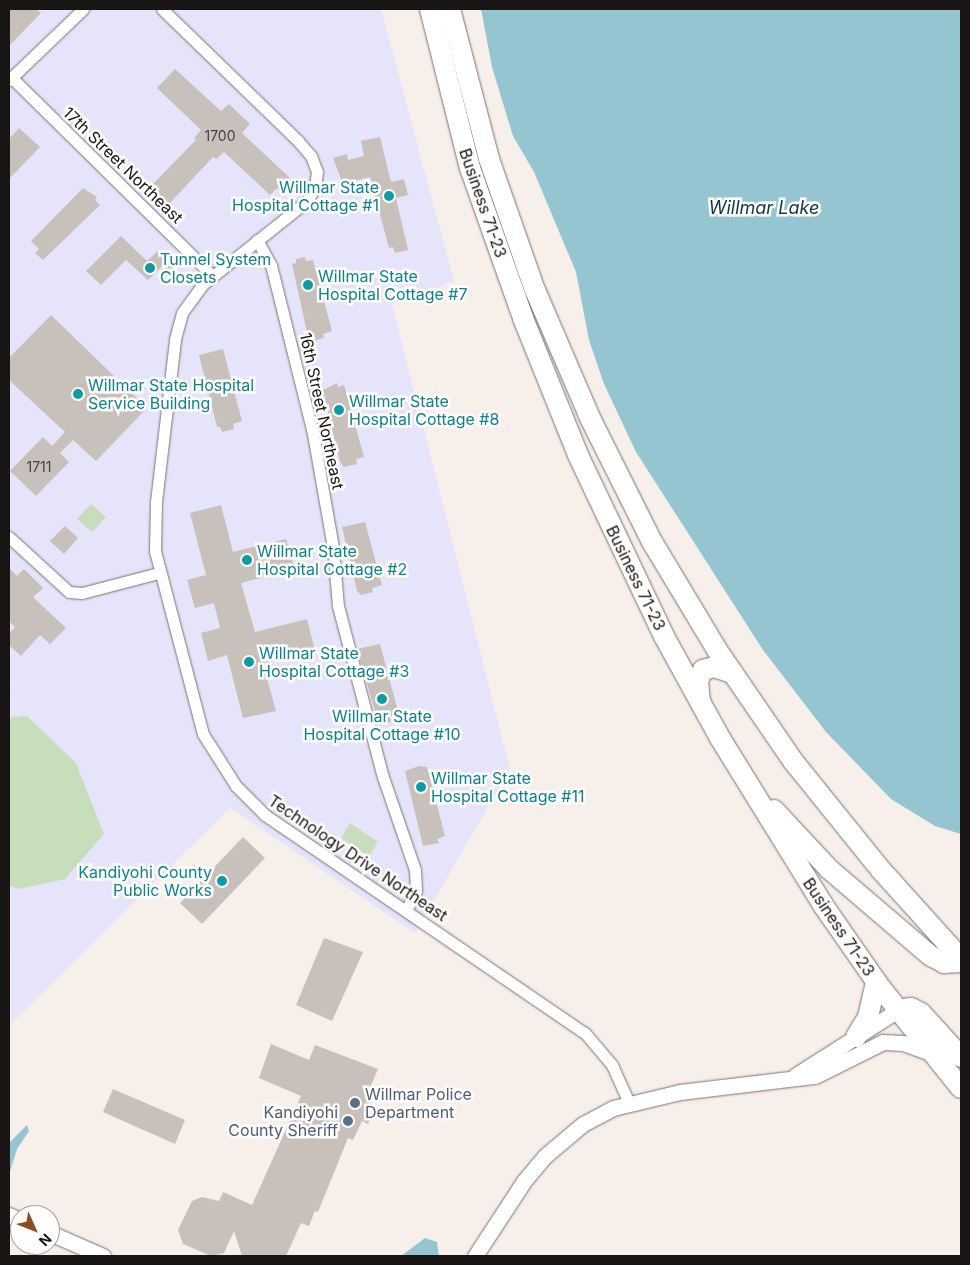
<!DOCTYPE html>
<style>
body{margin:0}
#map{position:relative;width:970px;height:1265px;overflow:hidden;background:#f7efea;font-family:Inter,sans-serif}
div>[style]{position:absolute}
.commercial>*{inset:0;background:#e6e4fa}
.green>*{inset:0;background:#c7debd}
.water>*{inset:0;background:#96c5d2}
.building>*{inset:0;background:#c8c0bb}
.roads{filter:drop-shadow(0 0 1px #7b736f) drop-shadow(0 0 1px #7b736f)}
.street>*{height:11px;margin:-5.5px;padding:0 5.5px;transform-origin:5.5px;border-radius:5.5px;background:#fff}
.secondary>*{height:15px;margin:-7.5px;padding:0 7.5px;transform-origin:7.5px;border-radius:7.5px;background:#fff}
.highway>*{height:20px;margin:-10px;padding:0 10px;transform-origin:10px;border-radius:10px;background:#fff}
.dots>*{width:14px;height:14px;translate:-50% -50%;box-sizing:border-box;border:2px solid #fffdfc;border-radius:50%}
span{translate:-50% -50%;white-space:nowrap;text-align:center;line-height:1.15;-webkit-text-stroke:5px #fffdfc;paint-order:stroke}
.number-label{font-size:14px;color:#44403e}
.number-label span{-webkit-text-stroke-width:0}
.street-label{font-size:16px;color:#181514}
.culture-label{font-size:16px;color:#0d838f}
.right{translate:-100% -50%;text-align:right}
.left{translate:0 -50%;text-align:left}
.service-label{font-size:16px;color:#4e5e75}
.water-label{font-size:18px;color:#0d3943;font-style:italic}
.frame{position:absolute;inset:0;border:10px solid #181514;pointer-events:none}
.north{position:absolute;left:10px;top:1205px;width:50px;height:50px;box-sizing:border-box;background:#fffdfc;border:1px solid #a3a09f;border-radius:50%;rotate:134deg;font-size:14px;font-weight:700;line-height:20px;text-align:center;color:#181514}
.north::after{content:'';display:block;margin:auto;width:18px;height:22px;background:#904b22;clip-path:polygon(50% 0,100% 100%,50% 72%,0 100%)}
</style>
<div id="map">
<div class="commercial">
<i style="clip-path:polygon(9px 9px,381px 9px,454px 281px,392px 304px,510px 769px,415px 933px,230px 808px,11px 1024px)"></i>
</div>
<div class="green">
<i style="clip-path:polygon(91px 504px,106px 517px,92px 532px,77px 519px)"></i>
<i style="clip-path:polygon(27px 716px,76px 763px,104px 834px,65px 879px,19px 889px,9px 886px,9px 720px,12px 717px)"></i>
<i style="clip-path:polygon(350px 823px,378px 842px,369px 856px,341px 838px)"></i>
</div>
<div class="water">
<i style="clip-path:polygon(481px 9px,961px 9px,961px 834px,935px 826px,891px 799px,826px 732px,763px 650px,636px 452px,604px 384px,589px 340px,576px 272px,534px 172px,513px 136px,492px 67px)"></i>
<i style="clip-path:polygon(27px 1125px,29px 1131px,17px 1149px,9px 1175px,9px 1143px)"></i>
<i style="clip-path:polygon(425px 1238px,437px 1242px,439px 1256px,401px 1256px)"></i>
</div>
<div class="building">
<i style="clip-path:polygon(9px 9px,36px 9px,41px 13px,9px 46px)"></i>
<i style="clip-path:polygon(175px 69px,221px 111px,229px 104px,250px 124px,242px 133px,292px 180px,294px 190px,282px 193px,277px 188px,270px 195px,224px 152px,216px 159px,213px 157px,169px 204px,150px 187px,196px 140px,194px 138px,201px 130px,157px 88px)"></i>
<i style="clip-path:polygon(19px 128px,40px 147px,9px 179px,9px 139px)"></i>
<i style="clip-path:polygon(380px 137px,391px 182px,404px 179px,408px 195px,396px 198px,408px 250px,395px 253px,393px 247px,389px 248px,370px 177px,343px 184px,333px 158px,347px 154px,348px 160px,364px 156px,361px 141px)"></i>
<i style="clip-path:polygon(83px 188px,97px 197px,95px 200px,100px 205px,43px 260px,35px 253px,39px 249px,31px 241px)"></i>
<i style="clip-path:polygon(121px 236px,147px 261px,158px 251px,161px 254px,163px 251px,176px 264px,169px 271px,163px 265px,148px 280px,126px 260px,101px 285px,86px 271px)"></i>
<i style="clip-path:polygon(305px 257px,306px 261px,313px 260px,332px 331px,323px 334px,324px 338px,312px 341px,308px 337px,292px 264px,296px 263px,296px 259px)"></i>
<i style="clip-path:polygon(51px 315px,147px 408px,96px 461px,73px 440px,60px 453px,69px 462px,36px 496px,10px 471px,43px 437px,52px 446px,65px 432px,9px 380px,9px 358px)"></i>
<i style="clip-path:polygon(223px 349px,242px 421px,233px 424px,234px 429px,222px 432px,220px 427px,217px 427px,199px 355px)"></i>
<i style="clip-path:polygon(337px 383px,338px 387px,344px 385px,364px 457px,356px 459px,357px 464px,344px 467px,340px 462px,323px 390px)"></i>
<i style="clip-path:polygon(221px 505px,233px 552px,286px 539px,295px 569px,241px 583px,255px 632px,307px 619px,315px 651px,263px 664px,276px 711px,243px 718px,227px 655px,208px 661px,201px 633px,220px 628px,214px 603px,195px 608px,187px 580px,206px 575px,190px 513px)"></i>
<i style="clip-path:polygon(365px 522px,382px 585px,372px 588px,373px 592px,361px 595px,357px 591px,342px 527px)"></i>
<i style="clip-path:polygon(65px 526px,78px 538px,64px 554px,50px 541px)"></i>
<i style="clip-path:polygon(9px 568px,17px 576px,24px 569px,43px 588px,33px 597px,66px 628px,50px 644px,40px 635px,21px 656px,9px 645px,9px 634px,15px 627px,9px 621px)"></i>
<i style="clip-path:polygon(380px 644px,399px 715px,390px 717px,391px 722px,379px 725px,357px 649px)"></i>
<i style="clip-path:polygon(419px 766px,427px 767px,445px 836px,437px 839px,439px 843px,423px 846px,405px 771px)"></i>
<i style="clip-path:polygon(243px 837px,265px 858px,202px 924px,180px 903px)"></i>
<i style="clip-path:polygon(324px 938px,363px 952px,332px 1021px,296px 1005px)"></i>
<i style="clip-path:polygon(271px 1044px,309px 1060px,315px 1045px,378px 1069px,369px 1090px,374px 1092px,366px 1111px,373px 1114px,368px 1124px,362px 1121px,353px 1140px,348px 1138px,318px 1212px,315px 1211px,309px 1226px,301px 1223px,286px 1256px,242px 1256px,234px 1231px,224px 1253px,211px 1256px,183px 1244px,178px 1230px,192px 1201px,202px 1197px,219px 1201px,223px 1192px,252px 1205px,301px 1096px,259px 1078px)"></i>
<i style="clip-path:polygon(113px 1089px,185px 1120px,175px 1144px,103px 1112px)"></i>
</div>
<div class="roads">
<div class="street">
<i style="left:162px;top:9px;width:190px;rotate:44.1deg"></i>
<i style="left:298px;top:141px;width:20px;rotate:49deg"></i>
<i style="left:311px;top:156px;width:17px;rotate:69deg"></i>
<i style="left:317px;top:172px;width:15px;rotate:98deg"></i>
<i style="left:315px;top:187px;width:16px;rotate:120deg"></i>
<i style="left:307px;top:201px;width:133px;rotate:141.4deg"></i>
<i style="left:203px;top:284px;width:36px;rotate:126deg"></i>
<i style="left:182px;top:313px;width:28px;rotate:105deg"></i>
<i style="left:175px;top:340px;width:163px;rotate:96.7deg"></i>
<i style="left:156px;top:502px;width:49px;rotate:91.2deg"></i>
<i style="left:155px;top:551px;width:189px;rotate:75.3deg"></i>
<i style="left:203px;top:734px;width:62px;rotate:57.6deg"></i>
<i style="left:236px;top:786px;width:41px;rotate:45deg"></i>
<i style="left:265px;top:815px;width:387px;rotate:34.3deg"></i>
<i style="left:585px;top:1033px;width:42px;rotate:49.8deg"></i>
<i style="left:612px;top:1065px;width:42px;rotate:65.9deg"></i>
<i style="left:12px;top:78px;width:281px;rotate:44.6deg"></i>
<i style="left:9px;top:80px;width:103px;rotate:-43.8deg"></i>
<i style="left:257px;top:240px;width:29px;rotate:61deg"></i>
<i style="left:271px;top:265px;width:174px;rotate:76deg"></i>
<i style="left:313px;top:434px;width:115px;rotate:80deg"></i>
<i style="left:333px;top:547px;width:59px;rotate:85.2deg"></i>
<i style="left:338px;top:606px;width:177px;rotate:75.3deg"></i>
<i style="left:383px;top:777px;width:98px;rotate:71deg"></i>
<i style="left:415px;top:870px;width:21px;rotate:87deg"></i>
<i style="left:416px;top:891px;width:22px;rotate:117deg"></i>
<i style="left:9px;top:537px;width:81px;rotate:42.5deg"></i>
<i style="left:69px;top:592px;width:13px;rotate:4deg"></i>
<i style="left:82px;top:593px;width:79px;rotate:-14.7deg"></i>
</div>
<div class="secondary">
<i style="left:796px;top:1075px;width:121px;rotate:-32.5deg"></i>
<i style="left:9px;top:1215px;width:12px;rotate:24deg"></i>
<i style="left:50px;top:1233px;width:58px;rotate:23.5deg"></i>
<i style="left:475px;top:1256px;width:90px;rotate:-56.8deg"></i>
<i style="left:524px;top:1181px;width:33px;rotate:-50deg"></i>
<i style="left:545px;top:1156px;width:50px;rotate:-40.1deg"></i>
<i style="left:583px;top:1124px;width:34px;rotate:-28deg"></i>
<i style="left:613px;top:1108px;width:69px;rotate:-13.4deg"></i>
<i style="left:680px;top:1092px;width:136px;rotate:-6.8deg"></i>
<i style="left:815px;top:1076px;width:76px;rotate:-26.6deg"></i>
<i style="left:883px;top:1042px;width:20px;rotate:3deg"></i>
<i style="left:903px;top:1043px;width:32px;rotate:20deg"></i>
</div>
<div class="highway">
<i style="left:430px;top:9px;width:164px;rotate:75.9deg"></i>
<i style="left:470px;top:168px;width:159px;rotate:70.5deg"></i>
<i style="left:523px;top:318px;width:148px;rotate:68.1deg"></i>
<i style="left:578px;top:455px;width:203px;rotate:64.6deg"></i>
<i style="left:665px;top:638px;width:114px;rotate:61.2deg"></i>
<i style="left:720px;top:738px;width:196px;rotate:58.3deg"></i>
<i style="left:823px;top:905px;width:100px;rotate:55.2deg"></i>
<i style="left:880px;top:987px;width:129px;rotate:51.3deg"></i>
<i style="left:450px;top:9px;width:155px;rotate:75.4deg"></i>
<i style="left:489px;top:159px;width:139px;rotate:70.7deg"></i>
<i style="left:535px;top:290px;width:142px;rotate:66.7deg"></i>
<i style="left:591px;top:420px;width:134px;rotate:63.4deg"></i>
<i style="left:651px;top:540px;width:128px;rotate:59deg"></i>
<i style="left:717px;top:650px;width:135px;rotate:55.6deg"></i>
<i style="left:793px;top:761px;width:140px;rotate:51.1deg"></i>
<i style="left:881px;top:870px;width:120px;rotate:48deg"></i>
<i style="left:700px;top:701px;width:20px;rotate:-96deg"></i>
<i style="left:698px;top:681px;width:12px;rotate:-66deg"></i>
<i style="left:703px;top:670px;width:11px;rotate:-15deg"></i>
<i style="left:714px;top:667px;width:20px;rotate:18deg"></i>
<i style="left:774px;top:810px;width:81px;rotate:47deg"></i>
<i style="left:829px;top:869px;width:134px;rotate:40.5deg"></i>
<i style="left:931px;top:956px;width:15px;rotate:28deg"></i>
<i style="left:944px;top:963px;width:17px;rotate:-3deg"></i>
<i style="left:898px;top:1010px;width:13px;rotate:-9deg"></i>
<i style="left:911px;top:1008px;width:11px;rotate:27deg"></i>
<i style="left:921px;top:1013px;width:59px;rotate:47.7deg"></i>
<i style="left:856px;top:1037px;width:23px;rotate:-59deg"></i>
<i style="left:868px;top:1017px;width:36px;rotate:-77deg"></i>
</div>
</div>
<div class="dots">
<i style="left:389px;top:196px;background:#0f9aa8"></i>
<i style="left:150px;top:268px;background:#0f9aa8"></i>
<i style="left:308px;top:285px;background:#0f9aa8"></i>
<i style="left:78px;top:394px;background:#0f9aa8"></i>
<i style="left:339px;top:410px;background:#0f9aa8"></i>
<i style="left:247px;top:560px;background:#0f9aa8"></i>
<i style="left:249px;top:662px;background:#0f9aa8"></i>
<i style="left:382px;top:699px;background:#0f9aa8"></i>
<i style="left:421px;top:787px;background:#0f9aa8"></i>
<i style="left:222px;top:881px;background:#0f9aa8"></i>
<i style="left:355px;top:1103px;background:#5c6f8a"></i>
<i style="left:348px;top:1121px;background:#5c6f8a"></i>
</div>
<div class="number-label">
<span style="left:220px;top:136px">1700</span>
<span style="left:39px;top:467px">1711</span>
</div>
<div class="street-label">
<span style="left:123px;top:165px;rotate:44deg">17th Street Northeast</span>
<span style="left:483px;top:203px;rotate:71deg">Business 71-23</span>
<span style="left:322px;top:411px;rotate:78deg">16th Street Northeast</span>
<span style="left:636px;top:578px;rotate:64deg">Business 71-23</span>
<span style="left:358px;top:858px;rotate:34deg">Technology Drive Northeast</span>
<span style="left:839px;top:927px;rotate:56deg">Business 71-23</span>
</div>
<div class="culture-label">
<span class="right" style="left:379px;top:196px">Willmar State<br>Hospital Cottage #1</span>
<span class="left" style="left:160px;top:268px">Tunnel System<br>Closets</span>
<span class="left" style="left:318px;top:285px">Willmar State<br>Hospital Cottage #7</span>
<span class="left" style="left:88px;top:394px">Willmar State Hospital<br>Service Building</span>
<span class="left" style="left:349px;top:410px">Willmar State<br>Hospital Cottage #8</span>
<span class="left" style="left:257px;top:560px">Willmar State<br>Hospital Cottage #2</span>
<span class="left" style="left:259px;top:662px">Willmar State<br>Hospital Cottage #3</span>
<span style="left:382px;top:725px">Willmar State<br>Hospital Cottage #10</span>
<span class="left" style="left:431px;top:787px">Willmar State<br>Hospital Cottage #11</span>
<span class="right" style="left:212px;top:881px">Kandiyohi County<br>Public Works</span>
</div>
<div class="service-label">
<span class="left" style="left:365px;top:1103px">Willmar Police<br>Department</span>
<span class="right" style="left:338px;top:1121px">Kandiyohi<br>County Sheriff</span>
</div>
<div class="water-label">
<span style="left:764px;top:208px">Willmar Lake</span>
</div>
<div class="frame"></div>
<div class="north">N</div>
</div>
